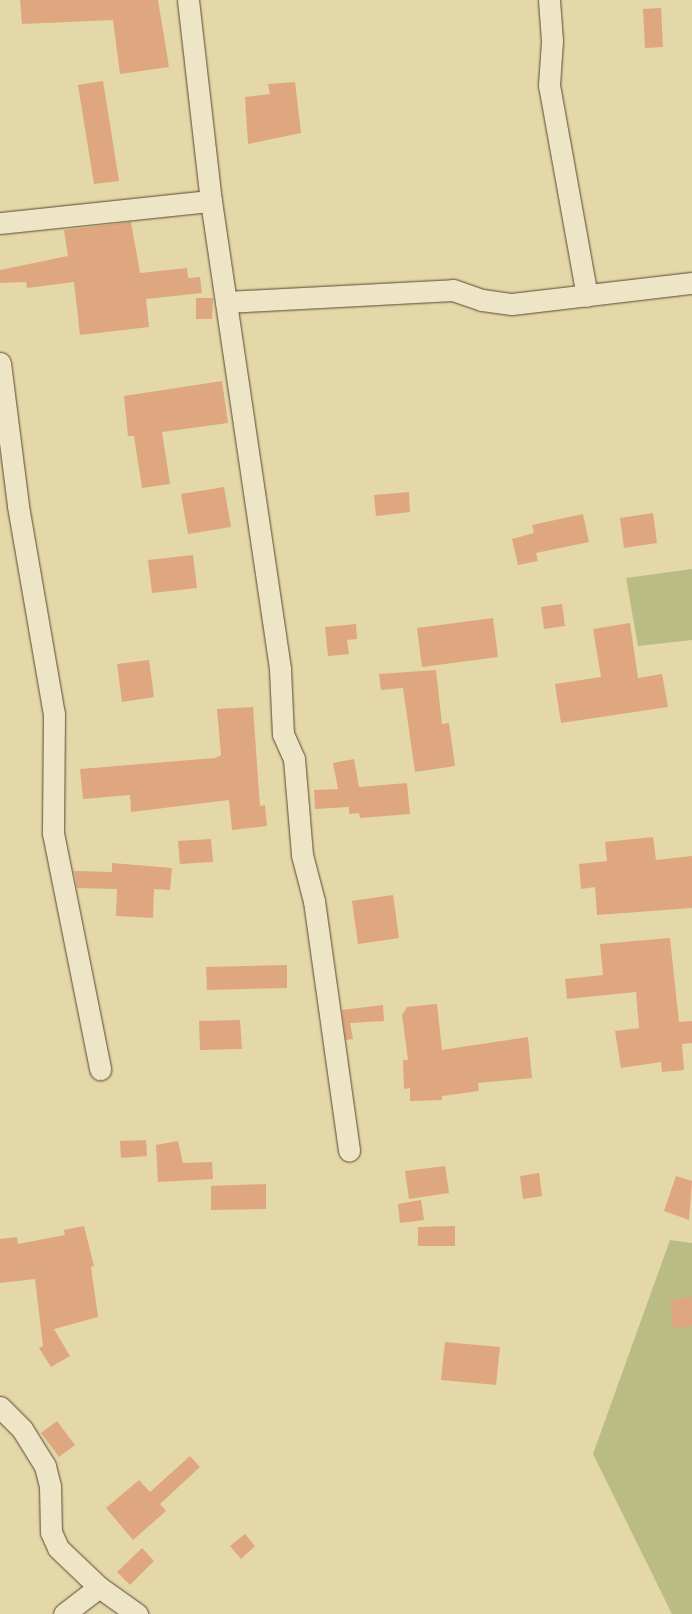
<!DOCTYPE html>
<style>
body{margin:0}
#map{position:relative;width:692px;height:1614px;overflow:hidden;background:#e4d7a8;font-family:Vollkorn,serif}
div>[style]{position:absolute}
.green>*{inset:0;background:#b9bd84}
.building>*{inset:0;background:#dfa780}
.roads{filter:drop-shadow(0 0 1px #5a482f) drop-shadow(0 0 1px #5a482f)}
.minor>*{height:21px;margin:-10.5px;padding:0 10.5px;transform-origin:10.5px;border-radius:10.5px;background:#ede5c6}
span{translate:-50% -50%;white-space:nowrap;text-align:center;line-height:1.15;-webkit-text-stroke:4.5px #ede5c6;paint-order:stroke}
</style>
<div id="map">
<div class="green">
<i style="clip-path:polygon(692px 569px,692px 640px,638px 646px,626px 578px)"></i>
<i style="clip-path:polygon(670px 1240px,692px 1243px,692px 1614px,672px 1614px,593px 1454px)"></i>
</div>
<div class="building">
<i style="clip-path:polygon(20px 0,158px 0,169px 67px,120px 74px,113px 20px,22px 24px)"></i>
<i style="clip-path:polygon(661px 8px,663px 47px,645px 48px,643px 9px)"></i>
<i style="clip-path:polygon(103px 81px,119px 181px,94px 184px,78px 85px)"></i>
<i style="clip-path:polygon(295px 82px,301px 133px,248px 144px,245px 97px,270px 94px,268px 84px)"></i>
<i style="clip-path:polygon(131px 222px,140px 273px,187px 268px,188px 278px,200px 277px,202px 293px,146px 299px,149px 327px,80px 335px,74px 282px,27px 288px,26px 282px,0 283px,0 270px,68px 256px,64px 230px)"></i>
<i style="clip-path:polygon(196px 298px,213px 298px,212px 319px,196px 319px)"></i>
<i style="clip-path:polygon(222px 381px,228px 423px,162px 432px,170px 484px,142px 488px,134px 436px,128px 436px,124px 396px)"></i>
<i style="clip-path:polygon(224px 487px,231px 527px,188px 534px,181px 494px)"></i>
<i style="clip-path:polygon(409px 492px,410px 512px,376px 516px,374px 495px)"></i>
<i style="clip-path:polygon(653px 513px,657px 543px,624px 548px,620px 518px)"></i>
<i style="clip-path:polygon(583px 514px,589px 542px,536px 553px,538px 561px,518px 565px,512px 539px,534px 533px,532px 525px)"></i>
<i style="clip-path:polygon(193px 555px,197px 588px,152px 593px,148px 560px)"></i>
<i style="clip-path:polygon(562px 604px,565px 626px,544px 629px,541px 607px)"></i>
<i style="clip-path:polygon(493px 618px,498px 657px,422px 667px,417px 628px)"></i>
<i style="clip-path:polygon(630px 623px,638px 678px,662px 674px,668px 707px,561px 723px,555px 684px,601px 677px,593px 629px)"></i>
<i style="clip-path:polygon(356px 624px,357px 639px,347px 640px,349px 654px,328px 656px,325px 627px)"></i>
<i style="clip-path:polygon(149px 660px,154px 697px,122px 702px,117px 664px)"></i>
<i style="clip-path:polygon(436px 670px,442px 724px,449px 723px,455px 766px,415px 772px,403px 688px,381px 690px,379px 674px)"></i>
<i style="clip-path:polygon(253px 707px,260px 806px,265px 805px,267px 826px,232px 830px,229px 800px,131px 812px,130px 795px,83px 799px,80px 769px,215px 758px,221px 755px,217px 709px)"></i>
<i style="clip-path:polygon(354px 759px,359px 787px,407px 783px,410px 814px,360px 818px,359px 813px,349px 814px,349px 807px,315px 809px,314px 790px,338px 789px,333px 763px)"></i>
<i style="clip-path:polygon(653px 837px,656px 860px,692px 856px,692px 908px,597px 915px,595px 887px,581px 889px,579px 864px,607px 861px,605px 842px)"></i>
<i style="clip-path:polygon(211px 839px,213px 862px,180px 864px,178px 841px)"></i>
<i style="clip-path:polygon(112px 863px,172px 868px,170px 890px,154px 889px,153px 918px,116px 916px,117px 889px,77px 888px,74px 871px,112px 872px)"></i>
<i style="clip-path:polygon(393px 895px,399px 938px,358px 944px,352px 901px)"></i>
<i style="clip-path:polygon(670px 938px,679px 1022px,692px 1021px,692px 1043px,682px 1044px,684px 1070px,662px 1072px,661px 1062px,621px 1068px,615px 1031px,639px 1028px,636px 992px,567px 999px,565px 979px,603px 975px,600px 944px)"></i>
<i style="clip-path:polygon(287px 965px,287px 988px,207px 990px,206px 967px)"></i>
<i style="clip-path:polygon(437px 1004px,442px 1050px,528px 1037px,532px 1078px,478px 1083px,479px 1091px,442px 1096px,442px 1100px,410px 1101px,410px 1088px,404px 1089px,403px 1060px,408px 1060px,402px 1015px,407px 1007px)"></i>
<i style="clip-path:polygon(383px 1005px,384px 1021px,350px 1023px,353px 1039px,346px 1040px,342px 1010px)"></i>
<i style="clip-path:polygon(240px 1020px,242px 1049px,200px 1050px,199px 1021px)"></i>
<i style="clip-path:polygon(146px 1140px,147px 1156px,121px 1158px,120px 1141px)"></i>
<i style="clip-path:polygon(178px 1141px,183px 1163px,212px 1162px,213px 1179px,158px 1182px,156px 1145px)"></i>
<i style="clip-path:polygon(445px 1166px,449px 1193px,409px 1199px,405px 1171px)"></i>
<i style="clip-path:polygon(539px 1173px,542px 1196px,523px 1199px,520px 1176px)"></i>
<i style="clip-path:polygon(676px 1176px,692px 1181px,689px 1220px,664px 1211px)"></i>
<i style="clip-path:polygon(266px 1184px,266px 1209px,211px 1210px,211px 1186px)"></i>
<i style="clip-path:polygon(421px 1200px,424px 1220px,400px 1223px,398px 1204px)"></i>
<i style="clip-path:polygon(84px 1226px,94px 1266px,91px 1267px,98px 1317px,54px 1329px,70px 1356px,51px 1367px,39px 1348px,43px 1346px,35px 1279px,0 1283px,0 1239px,17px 1237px,18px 1244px,65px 1235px,64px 1230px)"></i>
<i style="clip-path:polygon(455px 1226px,455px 1246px,418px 1246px,418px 1227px)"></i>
<i style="clip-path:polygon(692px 1297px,692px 1326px,673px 1328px,670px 1300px)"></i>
<i style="clip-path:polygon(445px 1342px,500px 1347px,496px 1385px,441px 1380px)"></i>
<i style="clip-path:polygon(57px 1421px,75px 1445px,59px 1457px,41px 1433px)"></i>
<i style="clip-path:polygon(190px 1456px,200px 1467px,160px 1504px,166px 1511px,133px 1540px,106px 1508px,139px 1480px,150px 1492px)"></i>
<i style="clip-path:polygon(245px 1534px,255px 1546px,241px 1559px,230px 1546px)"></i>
<i style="clip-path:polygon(142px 1548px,154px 1561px,130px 1585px,117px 1572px)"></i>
</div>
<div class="roads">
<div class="minor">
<i style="left:188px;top:0;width:202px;rotate:83.5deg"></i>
<i style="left:211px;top:201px;width:473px;rotate:81.6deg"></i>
<i style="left:280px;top:669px;width:65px;rotate:87.4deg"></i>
<i style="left:283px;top:734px;width:27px;rotate:66deg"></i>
<i style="left:294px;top:759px;width:96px;rotate:85.2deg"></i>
<i style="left:302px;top:855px;width:48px;rotate:75.4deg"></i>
<i style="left:314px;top:901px;width:252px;rotate:82deg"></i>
<i style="left:549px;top:0;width:41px;rotate:85.8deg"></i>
<i style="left:552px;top:41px;width:44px;rotate:93.9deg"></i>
<i style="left:549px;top:85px;width:214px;rotate:79.8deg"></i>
<i style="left:0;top:223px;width:212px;rotate:-6deg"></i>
<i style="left:226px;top:302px;width:227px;rotate:-3deg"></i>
<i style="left:453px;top:290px;width:31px;rotate:19deg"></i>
<i style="left:482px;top:300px;width:30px;rotate:8deg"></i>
<i style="left:512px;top:304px;width:181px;rotate:-6.7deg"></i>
<i style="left:0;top:363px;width:144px;rotate:82.8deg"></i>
<i style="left:18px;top:506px;width:211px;rotate:80.2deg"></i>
<i style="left:54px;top:714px;width:119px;rotate:90.5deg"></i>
<i style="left:53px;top:833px;width:241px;rotate:78.7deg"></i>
<i style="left:0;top:1407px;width:31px;rotate:45deg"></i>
<i style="left:22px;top:1429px;width:44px;rotate:58.1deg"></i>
<i style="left:45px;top:1466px;width:21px;rotate:76deg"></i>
<i style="left:50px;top:1486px;width:46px;rotate:88.8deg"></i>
<i style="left:51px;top:1532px;width:17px;rotate:66deg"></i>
<i style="left:58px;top:1548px;width:57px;rotate:43.6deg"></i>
<i style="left:99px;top:1587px;width:47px;rotate:35.4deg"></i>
<i style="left:64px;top:1614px;width:44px;rotate:-37.6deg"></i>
</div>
</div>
</div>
